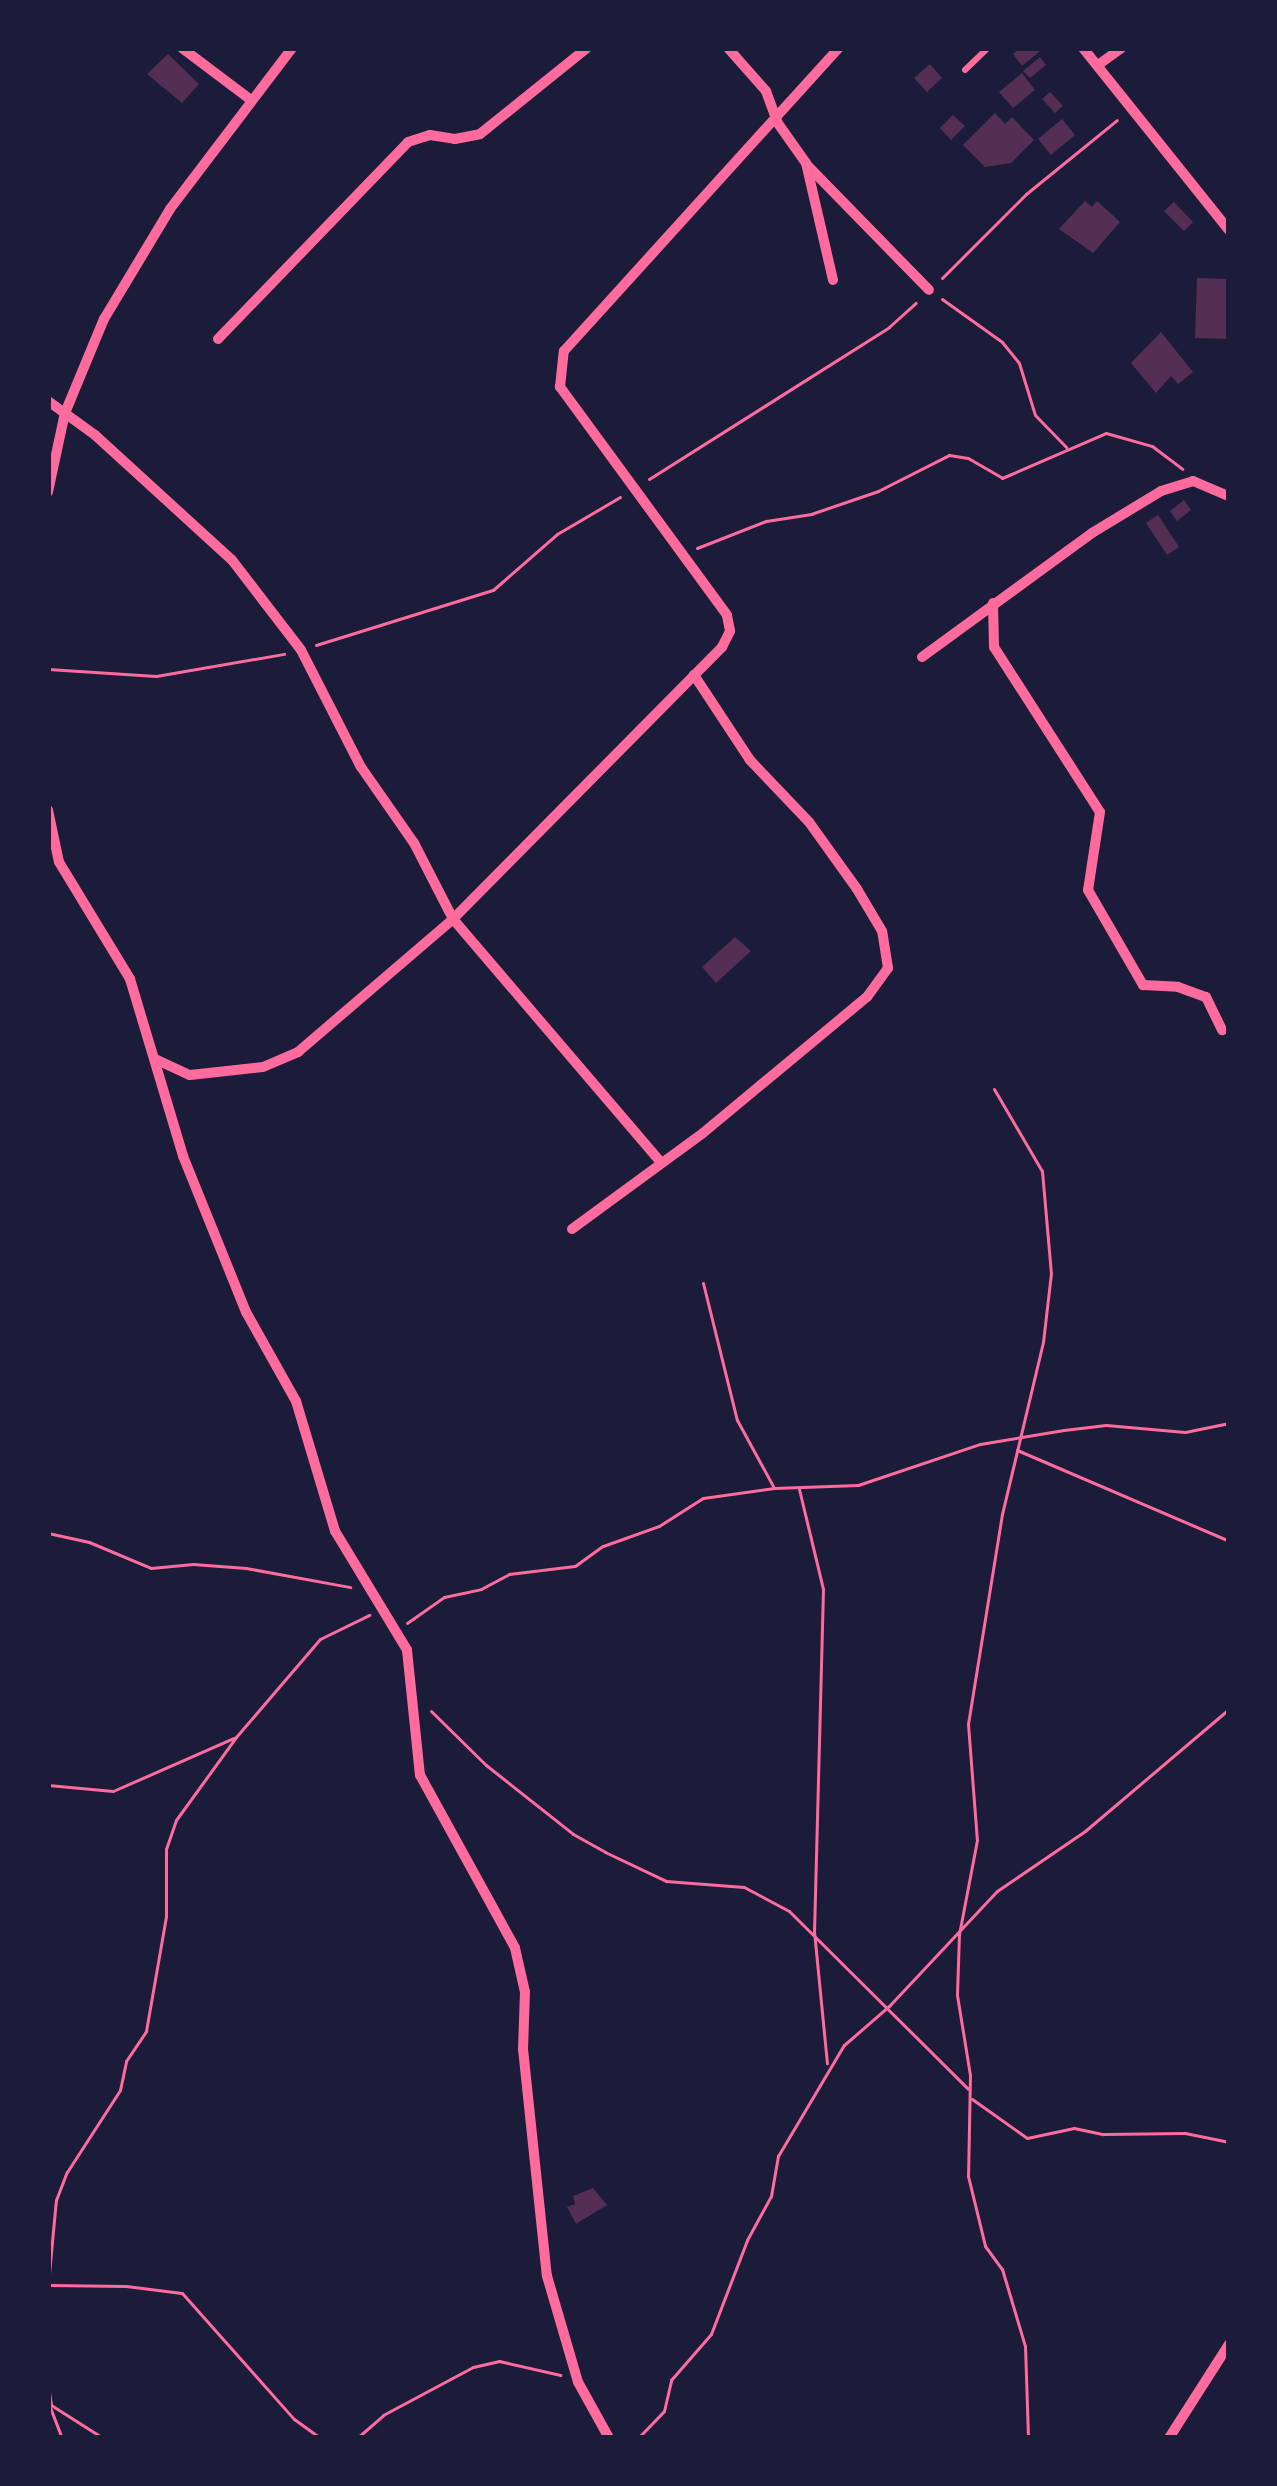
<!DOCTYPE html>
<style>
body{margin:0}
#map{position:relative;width:1277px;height:2486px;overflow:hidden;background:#1b1b3a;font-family:"Crimson Pro",serif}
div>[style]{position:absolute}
.building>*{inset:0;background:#542f53}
.path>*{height:3px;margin:-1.5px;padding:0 1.5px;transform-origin:1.5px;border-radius:1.5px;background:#ff6b9d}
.service>*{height:6px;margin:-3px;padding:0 3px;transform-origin:3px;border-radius:3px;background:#ff6b9d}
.minor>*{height:10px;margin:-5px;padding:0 5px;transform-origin:5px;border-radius:5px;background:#ff6b9d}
span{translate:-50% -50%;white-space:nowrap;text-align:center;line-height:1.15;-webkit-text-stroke:10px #1b1b3a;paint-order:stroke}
.frame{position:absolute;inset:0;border:51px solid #1b1b3a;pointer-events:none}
</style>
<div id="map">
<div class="building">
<i style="clip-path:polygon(1020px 48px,1044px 48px,1022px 66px,1013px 54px)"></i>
<i style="clip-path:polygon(168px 54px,199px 84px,182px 103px,147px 74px)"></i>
<i style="clip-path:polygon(1040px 57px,1046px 65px,1030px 78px,1023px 71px)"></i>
<i style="clip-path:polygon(930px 64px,942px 78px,927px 92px,914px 78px)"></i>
<i style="clip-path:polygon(1022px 73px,1035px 90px,1013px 108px,999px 92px)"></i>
<i style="clip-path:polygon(1050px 92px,1063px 106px,1055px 113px,1042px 99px)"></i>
<i style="clip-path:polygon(995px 113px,1005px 124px,1012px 117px,1034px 140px,1011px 163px,985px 167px,963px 145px)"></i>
<i style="clip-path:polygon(953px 115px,965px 126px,951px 140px,940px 128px)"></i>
<i style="clip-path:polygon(1062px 119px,1075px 135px,1051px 155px,1038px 139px)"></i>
<i style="clip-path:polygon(1085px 201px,1092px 207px,1097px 201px,1120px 222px,1093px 253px,1059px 229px)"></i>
<i style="clip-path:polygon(1174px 202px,1193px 222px,1184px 231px,1164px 211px)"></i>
<i style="clip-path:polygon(1197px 278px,1229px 279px,1228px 339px,1195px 338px)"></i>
<i style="clip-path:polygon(1161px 332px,1193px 372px,1178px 384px,1171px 376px,1156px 393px,1131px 363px)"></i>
<i style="clip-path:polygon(1184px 500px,1191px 510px,1177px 521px,1170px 511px)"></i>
<i style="clip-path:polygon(1158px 515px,1179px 547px,1167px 555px,1146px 523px)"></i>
<i style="clip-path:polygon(735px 937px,751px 951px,716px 983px,702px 967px)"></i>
<i style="clip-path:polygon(593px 2188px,607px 2205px,576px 2224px,567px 2207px,575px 2204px,573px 2196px)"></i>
</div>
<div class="path">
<i style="left:942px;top:278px;width:119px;rotate:-45deg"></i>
<i style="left:1026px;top:194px;width:117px;rotate:-39.1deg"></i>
<i style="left:942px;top:299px;width:74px;rotate:35.6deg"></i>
<i style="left:1002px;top:342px;width:27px;rotate:51deg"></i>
<i style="left:1019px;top:363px;width:54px;rotate:72.9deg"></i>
<i style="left:1035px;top:415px;width:45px;rotate:45.9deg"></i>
<i style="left:649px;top:479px;width:284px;rotate:-32.3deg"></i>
<i style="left:889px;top:327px;width:36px;rotate:-42deg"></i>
<i style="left:697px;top:548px;width:74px;rotate:-21.4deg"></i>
<i style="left:766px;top:521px;width:46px;rotate:-8.8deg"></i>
<i style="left:811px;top:514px;width:71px;rotate:-18.9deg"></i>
<i style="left:878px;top:491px;width:80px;rotate:-26.9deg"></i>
<i style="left:949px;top:455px;width:19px;rotate:9deg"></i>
<i style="left:968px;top:458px;width:39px;rotate:30deg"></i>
<i style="left:1002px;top:478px;width:113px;rotate:-23.4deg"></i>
<i style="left:1106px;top:433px;width:48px;rotate:15.8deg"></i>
<i style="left:1152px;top:446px;width:38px;rotate:37deg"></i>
<i style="left:316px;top:645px;width:185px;rotate:-17.3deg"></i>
<i style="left:493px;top:590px;width:85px;rotate:-41.2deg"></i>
<i style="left:557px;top:534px;width:73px;rotate:-30.4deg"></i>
<i style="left:48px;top:669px;width:108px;rotate:3.7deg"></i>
<i style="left:156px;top:676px;width:130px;rotate:-9.8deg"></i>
<i style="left:994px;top:1089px;width:95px;rotate:59.7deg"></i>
<i style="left:1042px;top:1171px;width:102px;rotate:85deg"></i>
<i style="left:1051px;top:1273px;width:69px;rotate:96.6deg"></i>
<i style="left:1043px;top:1342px;width:177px;rotate:103.4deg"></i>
<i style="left:1002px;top:1514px;width:213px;rotate:99.2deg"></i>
<i style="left:968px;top:1724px;width:116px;rotate:85.6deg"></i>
<i style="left:977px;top:1840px;width:96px;rotate:100.8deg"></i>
<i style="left:959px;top:1934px;width:61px;rotate:91.9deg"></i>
<i style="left:957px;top:1995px;width:81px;rotate:80.8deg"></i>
<i style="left:970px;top:2075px;width:101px;rotate:91.1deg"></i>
<i style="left:968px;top:2176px;width:72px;rotate:76.3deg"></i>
<i style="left:985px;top:2246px;width:29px;rotate:54deg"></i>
<i style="left:1002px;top:2269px;width:80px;rotate:73.4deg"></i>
<i style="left:1025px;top:2346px;width:92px;rotate:88.1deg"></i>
<i style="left:703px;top:1283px;width:141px;rotate:76.1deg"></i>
<i style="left:737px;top:1420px;width:75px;rotate:61.4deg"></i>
<i style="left:1017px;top:1450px;width:231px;rotate:23.2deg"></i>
<i style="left:799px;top:1489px;width:103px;rotate:76.5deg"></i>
<i style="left:823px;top:1589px;width:342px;rotate:91.5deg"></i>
<i style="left:814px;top:1931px;width:133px;rotate:84.4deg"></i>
<i style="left:48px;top:1533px;width:42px;rotate:12.4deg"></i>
<i style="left:89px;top:1542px;width:67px;rotate:22.8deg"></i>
<i style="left:151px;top:1568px;width:42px;rotate:-5.4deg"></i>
<i style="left:193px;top:1564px;width:53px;rotate:4.3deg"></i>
<i style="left:246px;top:1568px;width:106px;rotate:10.4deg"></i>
<i style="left:407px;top:1623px;width:45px;rotate:-35.1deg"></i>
<i style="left:444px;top:1597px;width:38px;rotate:-12deg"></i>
<i style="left:481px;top:1589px;width:32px;rotate:-28deg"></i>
<i style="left:509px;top:1574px;width:66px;rotate:-6.9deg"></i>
<i style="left:575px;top:1566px;width:34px;rotate:-36deg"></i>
<i style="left:603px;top:1546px;width:59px;rotate:-19.7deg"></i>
<i style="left:659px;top:1526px;width:52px;rotate:-32.5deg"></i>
<i style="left:703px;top:1498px;width:72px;rotate:-8deg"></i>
<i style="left:774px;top:1488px;width:84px;rotate:-2deg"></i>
<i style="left:858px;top:1485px;width:129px;rotate:-18.6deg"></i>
<i style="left:980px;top:1444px;width:85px;rotate:-9.5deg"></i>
<i style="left:1064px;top:1430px;width:42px;rotate:-6.8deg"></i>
<i style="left:1106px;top:1425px;width:79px;rotate:5.1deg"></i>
<i style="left:1185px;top:1432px;width:45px;rotate:-11.6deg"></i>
<i style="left:431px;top:1711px;width:77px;rotate:44.5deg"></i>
<i style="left:486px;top:1765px;width:111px;rotate:38.4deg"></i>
<i style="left:573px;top:1834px;width:37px;rotate:29deg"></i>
<i style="left:605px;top:1852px;width:68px;rotate:25.4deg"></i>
<i style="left:666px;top:1881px;width:78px;rotate:4.4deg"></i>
<i style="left:744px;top:1887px;width:51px;rotate:28.1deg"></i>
<i style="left:789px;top:1911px;width:252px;rotate:44.8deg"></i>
<i style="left:48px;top:1785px;width:65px;rotate:5.3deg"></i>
<i style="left:113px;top:1791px;width:132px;rotate:-23.7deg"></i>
<i style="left:972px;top:2099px;width:67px;rotate:35.3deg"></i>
<i style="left:1027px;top:2138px;width:48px;rotate:-12deg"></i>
<i style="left:1074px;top:2128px;width:30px;rotate:12deg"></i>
<i style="left:1103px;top:2134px;width:82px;rotate:-0.7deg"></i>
<i style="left:1185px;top:2133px;width:45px;rotate:11.6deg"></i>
<i style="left:48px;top:2284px;width:84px;rotate:-84.6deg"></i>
<i style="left:56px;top:2200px;width:30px;rotate:-69deg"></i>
<i style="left:67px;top:2172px;width:98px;rotate:-57.1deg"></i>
<i style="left:120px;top:2090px;width:30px;rotate:-78deg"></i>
<i style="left:126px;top:2061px;width:36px;rotate:-56deg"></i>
<i style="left:146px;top:2031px;width:117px;rotate:-80.1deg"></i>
<i style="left:166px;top:1916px;width:67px;rotate:-90deg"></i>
<i style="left:166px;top:1849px;width:31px;rotate:-71deg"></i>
<i style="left:176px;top:1820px;width:102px;rotate:-54.1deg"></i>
<i style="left:236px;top:1737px;width:129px;rotate:-49.4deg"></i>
<i style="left:320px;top:1639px;width:55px;rotate:-26.1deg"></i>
<i style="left:49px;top:2285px;width:77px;rotate:0.7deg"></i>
<i style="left:126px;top:2286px;width:56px;rotate:7.1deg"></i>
<i style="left:182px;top:2293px;width:169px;rotate:48.4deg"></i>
<i style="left:294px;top:2419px;width:32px;rotate:36deg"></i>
<i style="left:48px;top:2386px;width:19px;rotate:81deg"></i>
<i style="left:51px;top:2405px;width:62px;rotate:32.4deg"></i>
<i style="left:48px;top:2402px;width:39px;rotate:69deg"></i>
<i style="left:357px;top:2438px;width:35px;rotate:-41deg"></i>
<i style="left:383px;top:2415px;width:102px;rotate:-28.1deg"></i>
<i style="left:473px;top:2367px;width:27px;rotate:-13deg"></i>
<i style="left:499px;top:2361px;width:63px;rotate:12.9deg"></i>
<i style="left:638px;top:2438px;width:37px;rotate:-46deg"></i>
<i style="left:664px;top:2411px;width:32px;rotate:-77deg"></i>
<i style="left:671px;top:2380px;width:61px;rotate:-49deg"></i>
<i style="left:711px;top:2334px;width:101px;rotate:-69deg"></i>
<i style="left:747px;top:2240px;width:50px;rotate:-61.4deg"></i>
<i style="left:771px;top:2196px;width:41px;rotate:-80.1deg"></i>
<i style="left:778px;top:2156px;width:129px;rotate:-59.3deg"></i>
<i style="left:844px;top:2045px;width:60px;rotate:-40.9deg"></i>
<i style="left:889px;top:2006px;width:158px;rotate:-46.8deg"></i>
<i style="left:997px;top:1891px;width:107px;rotate:-34.3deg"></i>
<i style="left:1085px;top:1831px;width:189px;rotate:-40.3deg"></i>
</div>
<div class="service">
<i style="left:965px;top:70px;width:32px;rotate:-44deg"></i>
</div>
<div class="minor">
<i style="left:182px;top:48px;width:86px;rotate:37deg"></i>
<i style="left:728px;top:48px;width:57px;rotate:48.5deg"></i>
<i style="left:766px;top:91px;width:33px;rotate:70deg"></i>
<i style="left:777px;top:122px;width:50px;rotate:54.7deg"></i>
<i style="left:806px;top:163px;width:120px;rotate:77deg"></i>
<i style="left:1083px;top:48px;width:233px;rotate:51.3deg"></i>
<i style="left:1098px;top:65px;width:29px;rotate:-36deg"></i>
<i style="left:808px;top:166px;width:173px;rotate:45.7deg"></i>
<i style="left:218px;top:339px;width:274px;rotate:-46deg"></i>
<i style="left:408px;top:142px;width:23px;rotate:-18deg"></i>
<i style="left:430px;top:135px;width:25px;rotate:9deg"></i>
<i style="left:455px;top:139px;width:25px;rotate:-11deg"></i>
<i style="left:480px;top:134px;width:137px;rotate:-38.8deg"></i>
<i style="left:48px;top:401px;width:58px;rotate:35.9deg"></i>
<i style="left:95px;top:435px;width:185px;rotate:42.4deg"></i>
<i style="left:232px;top:560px;width:113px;rotate:52.5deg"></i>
<i style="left:301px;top:650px;width:131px;rotate:62.9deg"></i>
<i style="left:361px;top:767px;width:93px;rotate:55.1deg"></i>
<i style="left:414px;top:843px;width:85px;rotate:62.8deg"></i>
<i style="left:453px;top:919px;width:318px;rotate:49.5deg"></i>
<i style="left:48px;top:492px;width:81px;rotate:-77.9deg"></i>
<i style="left:65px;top:413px;width:102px;rotate:-67.5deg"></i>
<i style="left:104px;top:319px;width:128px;rotate:-59deg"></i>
<i style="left:170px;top:209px;width:202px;rotate:-52.8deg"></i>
<i style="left:993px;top:603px;width:44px;rotate:88.7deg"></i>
<i style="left:994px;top:647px;width:196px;rotate:57.3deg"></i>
<i style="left:1100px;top:812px;width:79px;rotate:98.7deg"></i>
<i style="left:1088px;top:890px;width:110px;rotate:59.9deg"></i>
<i style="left:1143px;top:985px;width:35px;rotate:3deg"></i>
<i style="left:1178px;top:987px;width:30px;rotate:20deg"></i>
<i style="left:1206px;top:997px;width:37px;rotate:64deg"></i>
<i style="left:922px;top:657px;width:210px;rotate:-36.1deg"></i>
<i style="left:1092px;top:533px;width:81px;rotate:-31.3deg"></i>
<i style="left:1161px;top:491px;width:34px;rotate:-17deg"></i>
<i style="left:1193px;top:481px;width:39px;rotate:23deg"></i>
<i style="left:48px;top:810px;width:53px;rotate:78.1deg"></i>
<i style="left:59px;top:862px;width:137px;rotate:58.7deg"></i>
<i style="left:130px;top:979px;width:185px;rotate:73.3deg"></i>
<i style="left:183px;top:1156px;width:168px;rotate:68deg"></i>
<i style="left:246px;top:1312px;width:102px;rotate:60.7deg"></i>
<i style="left:296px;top:1401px;width:136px;rotate:73.3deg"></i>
<i style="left:335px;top:1531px;width:139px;rotate:58.8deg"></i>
<i style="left:407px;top:1650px;width:126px;rotate:84.1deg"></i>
<i style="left:420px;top:1775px;width:197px;rotate:61.2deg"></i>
<i style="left:515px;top:1948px;width:45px;rotate:77.2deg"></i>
<i style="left:525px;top:1992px;width:57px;rotate:92deg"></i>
<i style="left:523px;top:2049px;width:228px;rotate:84deg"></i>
<i style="left:547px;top:2276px;width:110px;rotate:73.7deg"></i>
<i style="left:578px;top:2382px;width:64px;rotate:61deg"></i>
<i style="left:155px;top:1059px;width:38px;rotate:25deg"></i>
<i style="left:190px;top:1075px;width:73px;rotate:-6.3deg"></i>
<i style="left:263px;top:1067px;width:38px;rotate:-23deg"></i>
<i style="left:298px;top:1052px;width:204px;rotate:-40.6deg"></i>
<i style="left:453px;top:919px;width:383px;rotate:-45.3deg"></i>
<i style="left:722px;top:647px;width:18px;rotate:-63deg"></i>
<i style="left:730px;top:631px;width:16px;rotate:-101deg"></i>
<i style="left:727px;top:615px;width:283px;rotate:-126.2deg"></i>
<i style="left:560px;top:387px;width:36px;rotate:-84deg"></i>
<i style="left:564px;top:351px;width:409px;rotate:-47.8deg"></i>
<i style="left:572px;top:1229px;width:162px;rotate:-36.2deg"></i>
<i style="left:703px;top:1133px;width:213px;rotate:-39.7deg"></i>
<i style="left:867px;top:997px;width:36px;rotate:-54deg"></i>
<i style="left:888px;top:968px;width:37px;rotate:-99deg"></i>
<i style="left:882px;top:931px;width:49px;rotate:-120.8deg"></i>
<i style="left:857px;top:889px;width:82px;rotate:-125.6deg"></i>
<i style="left:809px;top:822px;width:86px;rotate:-133.6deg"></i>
<i style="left:750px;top:760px;width:102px;rotate:-123.4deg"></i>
<i style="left:1169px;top:2438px;width:112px;rotate:-57.4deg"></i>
</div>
<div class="frame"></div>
</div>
